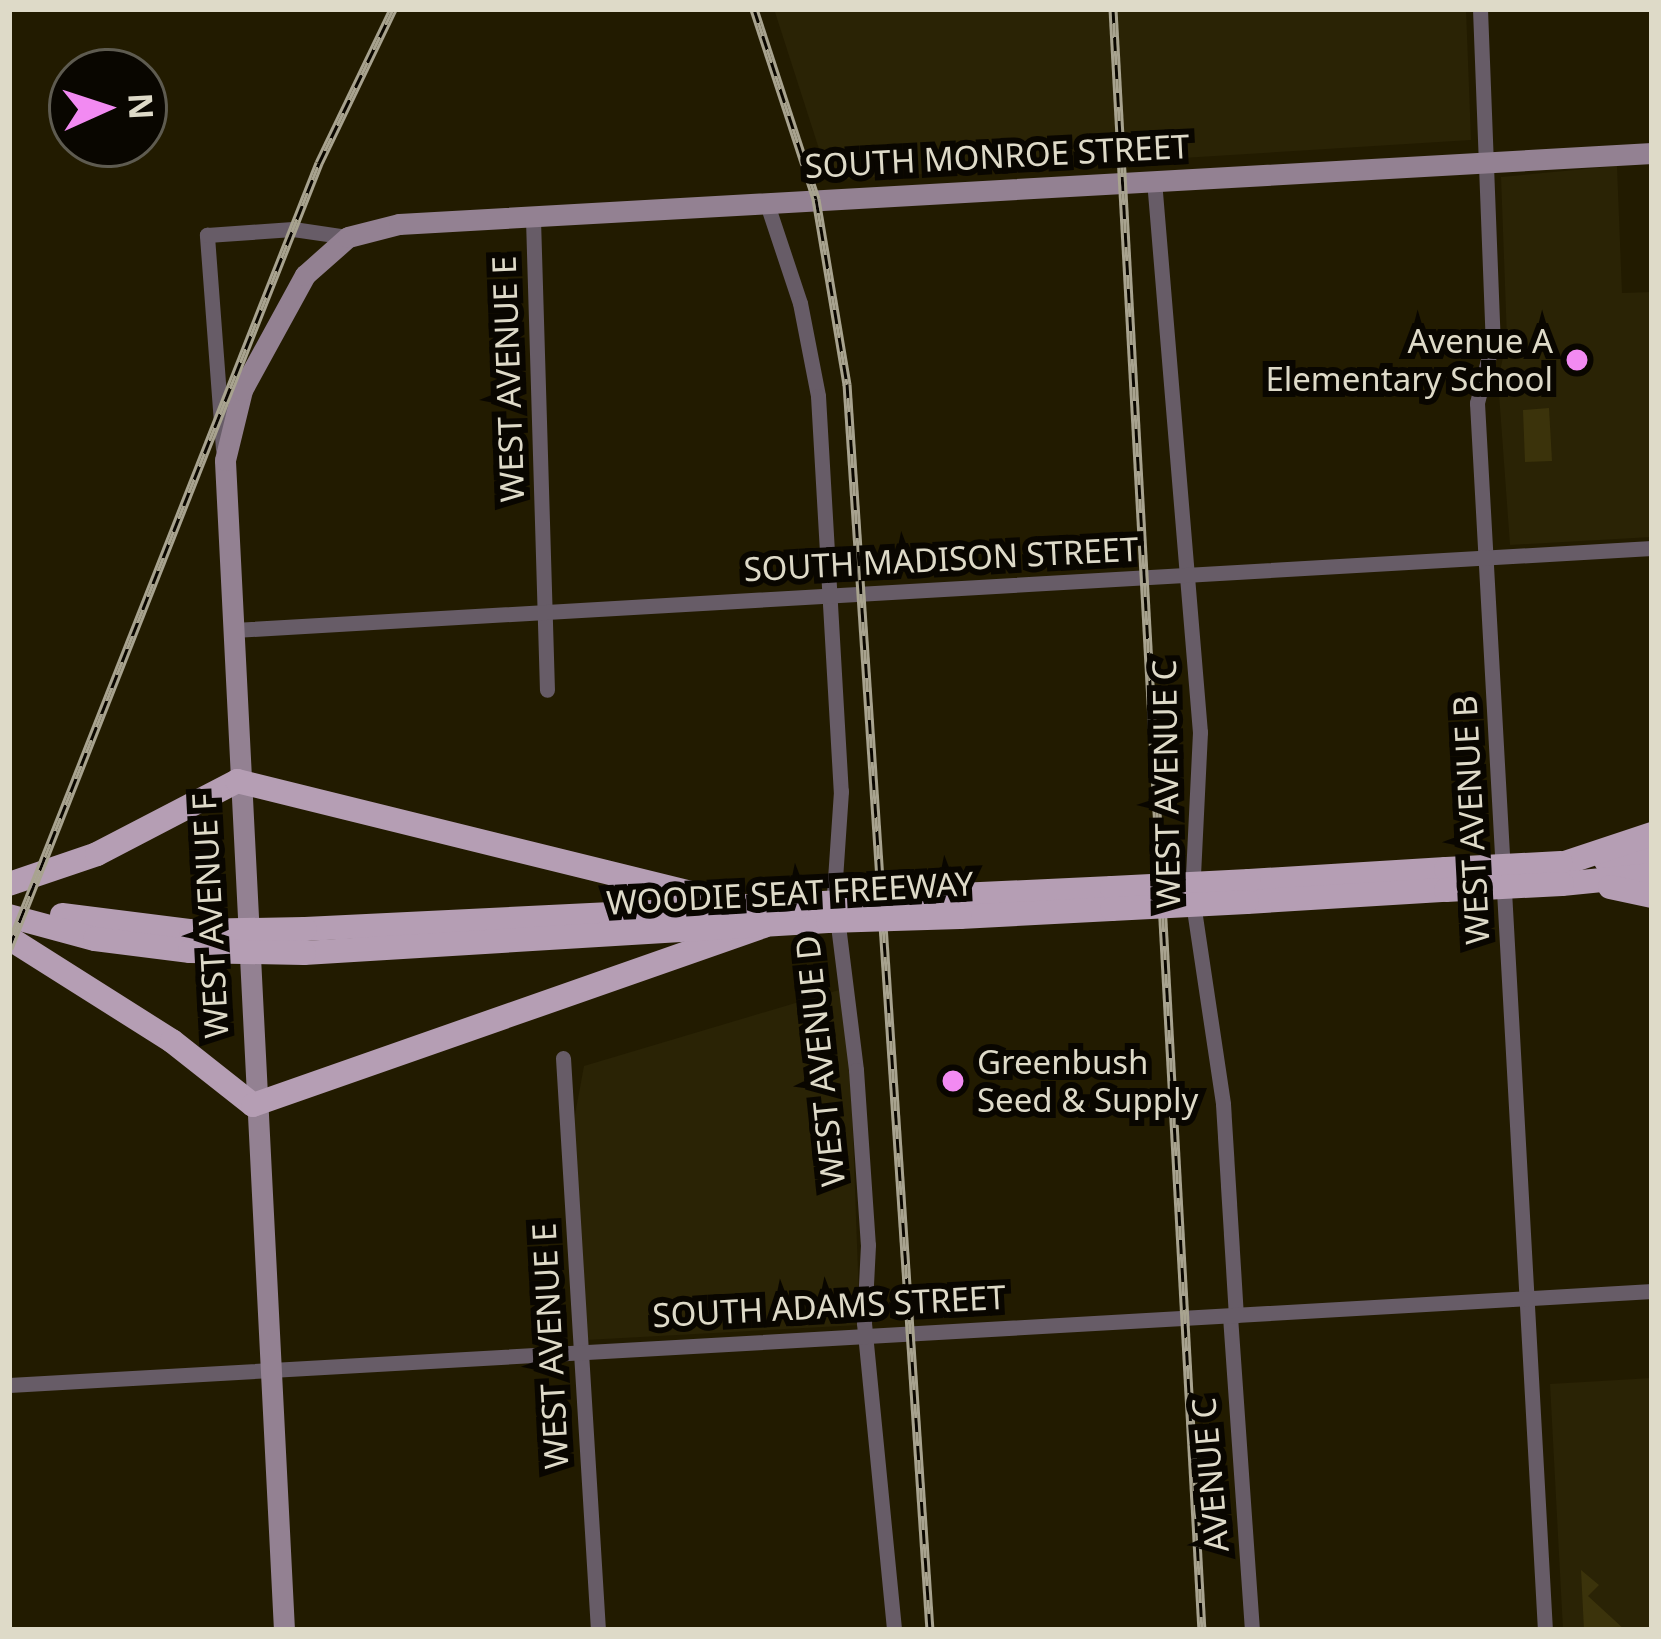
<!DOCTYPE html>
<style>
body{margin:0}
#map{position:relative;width:1661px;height:1639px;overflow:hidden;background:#221b00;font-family:"Noto Sans",sans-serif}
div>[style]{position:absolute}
.built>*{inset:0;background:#2a2305}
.green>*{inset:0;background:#3b330b}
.street>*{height:15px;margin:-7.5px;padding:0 7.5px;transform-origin:7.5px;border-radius:7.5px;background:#675c67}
.secondary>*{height:21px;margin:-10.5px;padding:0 10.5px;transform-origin:10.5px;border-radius:10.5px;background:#938192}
.primary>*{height:24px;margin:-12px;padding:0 12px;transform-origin:12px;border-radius:12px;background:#b59eb4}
.rail>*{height:9px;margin-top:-4.5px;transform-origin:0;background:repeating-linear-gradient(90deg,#090600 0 14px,#a8a38f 0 28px);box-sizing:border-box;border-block:3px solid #a8a38f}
.primary-bridge>*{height:24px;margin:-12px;padding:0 12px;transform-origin:12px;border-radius:12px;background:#b59eb4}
.dots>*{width:33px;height:33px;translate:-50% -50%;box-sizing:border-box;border:6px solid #090600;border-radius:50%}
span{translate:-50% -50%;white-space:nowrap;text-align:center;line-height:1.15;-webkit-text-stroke:12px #090600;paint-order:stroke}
.street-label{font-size:33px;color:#dedac8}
.poi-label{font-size:33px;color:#dedac8}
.right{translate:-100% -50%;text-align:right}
.left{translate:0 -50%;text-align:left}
.frame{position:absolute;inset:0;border:12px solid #dedac8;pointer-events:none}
.north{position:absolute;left:48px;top:48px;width:120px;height:120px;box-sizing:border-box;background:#090600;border:3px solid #5e5b50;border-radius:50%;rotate:87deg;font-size:33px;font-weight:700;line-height:48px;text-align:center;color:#dedac8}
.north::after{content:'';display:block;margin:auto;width:42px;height:54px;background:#f28af2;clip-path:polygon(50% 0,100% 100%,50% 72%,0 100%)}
</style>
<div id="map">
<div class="built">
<i style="clip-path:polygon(774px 9px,1466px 9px,1471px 140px,829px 180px)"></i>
<i style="clip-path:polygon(1617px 166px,1622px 293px,1652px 292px,1652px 537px,1510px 545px,1498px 380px,1507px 339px,1501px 177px)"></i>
<i style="clip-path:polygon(839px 990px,850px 1054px,860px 1325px,586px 1340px,574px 1120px,584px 1066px)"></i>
<i style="clip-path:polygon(1652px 1378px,1652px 1630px,1563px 1630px,1550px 1384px)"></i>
</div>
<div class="green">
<i style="clip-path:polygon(1549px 408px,1552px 461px,1525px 462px,1523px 410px)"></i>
<i style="clip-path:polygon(1581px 1570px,1599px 1585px,1588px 1596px,1625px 1630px,1584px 1630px)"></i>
</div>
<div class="street">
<i style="left:1480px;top:9px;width:331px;rotate:87.8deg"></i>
<i style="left:1493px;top:340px;width:65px;rotate:104.3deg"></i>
<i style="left:1477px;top:403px;width:1229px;rotate:86.83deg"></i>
<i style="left:1154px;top:180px;width:554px;rotate:85.24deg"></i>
<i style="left:1200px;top:732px;width:164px;rotate:92.8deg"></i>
<i style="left:1192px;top:896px;width:210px;rotate:81.5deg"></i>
<i style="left:1223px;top:1104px;width:212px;rotate:86.5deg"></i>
<i style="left:767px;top:204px;width:104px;rotate:71.6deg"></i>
<i style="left:800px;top:303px;width:95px;rotate:79deg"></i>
<i style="left:818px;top:396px;width:396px;rotate:86.7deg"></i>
<i style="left:841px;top:791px;width:102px;rotate:93.9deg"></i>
<i style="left:834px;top:893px;width:178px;rotate:82.9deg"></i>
<i style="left:856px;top:1070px;width:175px;rotate:86.1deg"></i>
<i style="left:868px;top:1245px;width:78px;rotate:92.9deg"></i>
<i style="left:864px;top:1323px;width:308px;rotate:84.4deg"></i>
<i style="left:533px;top:219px;width:471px;rotate:88.3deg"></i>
<i style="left:223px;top:449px;width:215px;rotate:-94.3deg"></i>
<i style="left:207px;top:235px;width:86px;rotate:-4deg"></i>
<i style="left:293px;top:229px;width:56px;rotate:8.3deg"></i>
<i style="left:234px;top:630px;width:1420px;rotate:-3.31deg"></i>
<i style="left:563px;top:1058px;width:573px;rotate:86.5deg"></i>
<i style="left:1230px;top:1316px;width:315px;rotate:86deg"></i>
<i style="left:9px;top:1385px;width:1646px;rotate:-3.27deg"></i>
</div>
<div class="secondary">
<i style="left:284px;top:1630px;width:1171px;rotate:-92.89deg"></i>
<i style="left:225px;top:460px;width:72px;rotate:-76.3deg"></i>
<i style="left:242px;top:390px;width:131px;rotate:-61.3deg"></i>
<i style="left:305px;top:275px;width:57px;rotate:-41.5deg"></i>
<i style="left:348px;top:237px;width:53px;rotate:-14.3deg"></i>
<i style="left:399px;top:224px;width:1255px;rotate:-3.24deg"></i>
</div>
<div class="primary">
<i style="left:1606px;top:861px;width:46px;rotate:-3.7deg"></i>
<i style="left:1565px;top:863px;width:92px;rotate:-18.4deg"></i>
<i style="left:1249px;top:881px;width:197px;rotate:-3.5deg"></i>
<i style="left:9px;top:884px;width:93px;rotate:-18.8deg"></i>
<i style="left:97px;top:854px;width:158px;rotate:-27.5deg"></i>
<i style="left:237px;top:781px;width:526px;rotate:13.85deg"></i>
<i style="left:1562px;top:884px;width:90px;rotate:-5.7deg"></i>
<i style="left:1610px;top:887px;width:43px;rotate:12.1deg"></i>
<i style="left:959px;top:895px;width:153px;rotate:-2.6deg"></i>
<i style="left:1247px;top:902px;width:199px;rotate:-3.5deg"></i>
<i style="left:62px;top:915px;width:130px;rotate:7.1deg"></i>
<i style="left:9px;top:916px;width:89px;rotate:15deg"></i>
<i style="left:95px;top:939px;width:96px;rotate:7.2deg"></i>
<i style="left:960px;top:917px;width:152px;rotate:-3deg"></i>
<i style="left:305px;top:929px;width:484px;rotate:-2.8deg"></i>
<i style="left:9px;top:938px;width:193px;rotate:32.3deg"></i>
<i style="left:172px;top:1041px;width:103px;rotate:38.3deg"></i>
<i style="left:253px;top:1105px;width:541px;rotate:-19.31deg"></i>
<i style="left:304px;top:953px;width:525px;rotate:-3.49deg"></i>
</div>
<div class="rail">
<i style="left:754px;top:9px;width:200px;rotate:71.9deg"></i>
<i style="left:816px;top:199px;width:188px;rotate:80.5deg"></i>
<i style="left:847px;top:384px;width:1249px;rotate:86.19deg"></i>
<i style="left:1113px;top:9px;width:1623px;rotate:86.86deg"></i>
<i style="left:9px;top:948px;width:844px;rotate:-68.45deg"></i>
<i style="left:319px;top:163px;width:171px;rotate:-64.3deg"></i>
</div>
<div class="primary-bridge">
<i style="left:1446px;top:869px;width:115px;rotate:-3deg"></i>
<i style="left:1112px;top:888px;width:137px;rotate:-2.9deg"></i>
<i style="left:1446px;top:890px;width:116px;rotate:-3deg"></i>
<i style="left:788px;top:905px;width:171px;rotate:-3.3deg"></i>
<i style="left:1112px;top:909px;width:135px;rotate:-3deg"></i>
<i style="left:828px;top:921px;width:132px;rotate:-1.7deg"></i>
<i style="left:191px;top:931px;width:114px;rotate:-1deg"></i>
<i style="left:190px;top:951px;width:114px;rotate:1deg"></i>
</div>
<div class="dots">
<i style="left:1577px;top:360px;background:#f28af2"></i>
<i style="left:953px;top:1081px;background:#f28af2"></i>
</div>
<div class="street-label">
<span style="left:997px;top:156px;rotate:-3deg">SOUTH MONROE STREET</span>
<span style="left:508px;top:379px;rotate:-92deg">WEST AVENUE E</span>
<span style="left:941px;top:559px;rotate:-3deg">SOUTH MADISON STREET</span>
<span style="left:1166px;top:784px;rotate:-91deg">WEST AVENUE C</span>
<span style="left:1471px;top:820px;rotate:-93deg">WEST AVENUE B</span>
<span style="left:790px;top:893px;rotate:-3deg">WOODIE SEAT FREEWAY</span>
<span style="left:210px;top:916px;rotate:-93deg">WEST AVENUE F</span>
<span style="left:820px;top:1061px;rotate:-96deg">WEST AVENUE D</span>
<span style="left:829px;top:1306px;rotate:-3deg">SOUTH ADAMS STREET</span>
<span style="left:550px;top:1346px;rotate:-93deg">WEST AVENUE E</span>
<span style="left:1210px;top:1475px;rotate:-95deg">AVENUE C</span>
</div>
<div class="poi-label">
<span class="right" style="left:1553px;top:360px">Avenue A<br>Elementary School</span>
<span class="left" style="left:977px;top:1081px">Greenbush<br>Seed &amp; Supply</span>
</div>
<div class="frame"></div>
<div class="north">N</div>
</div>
